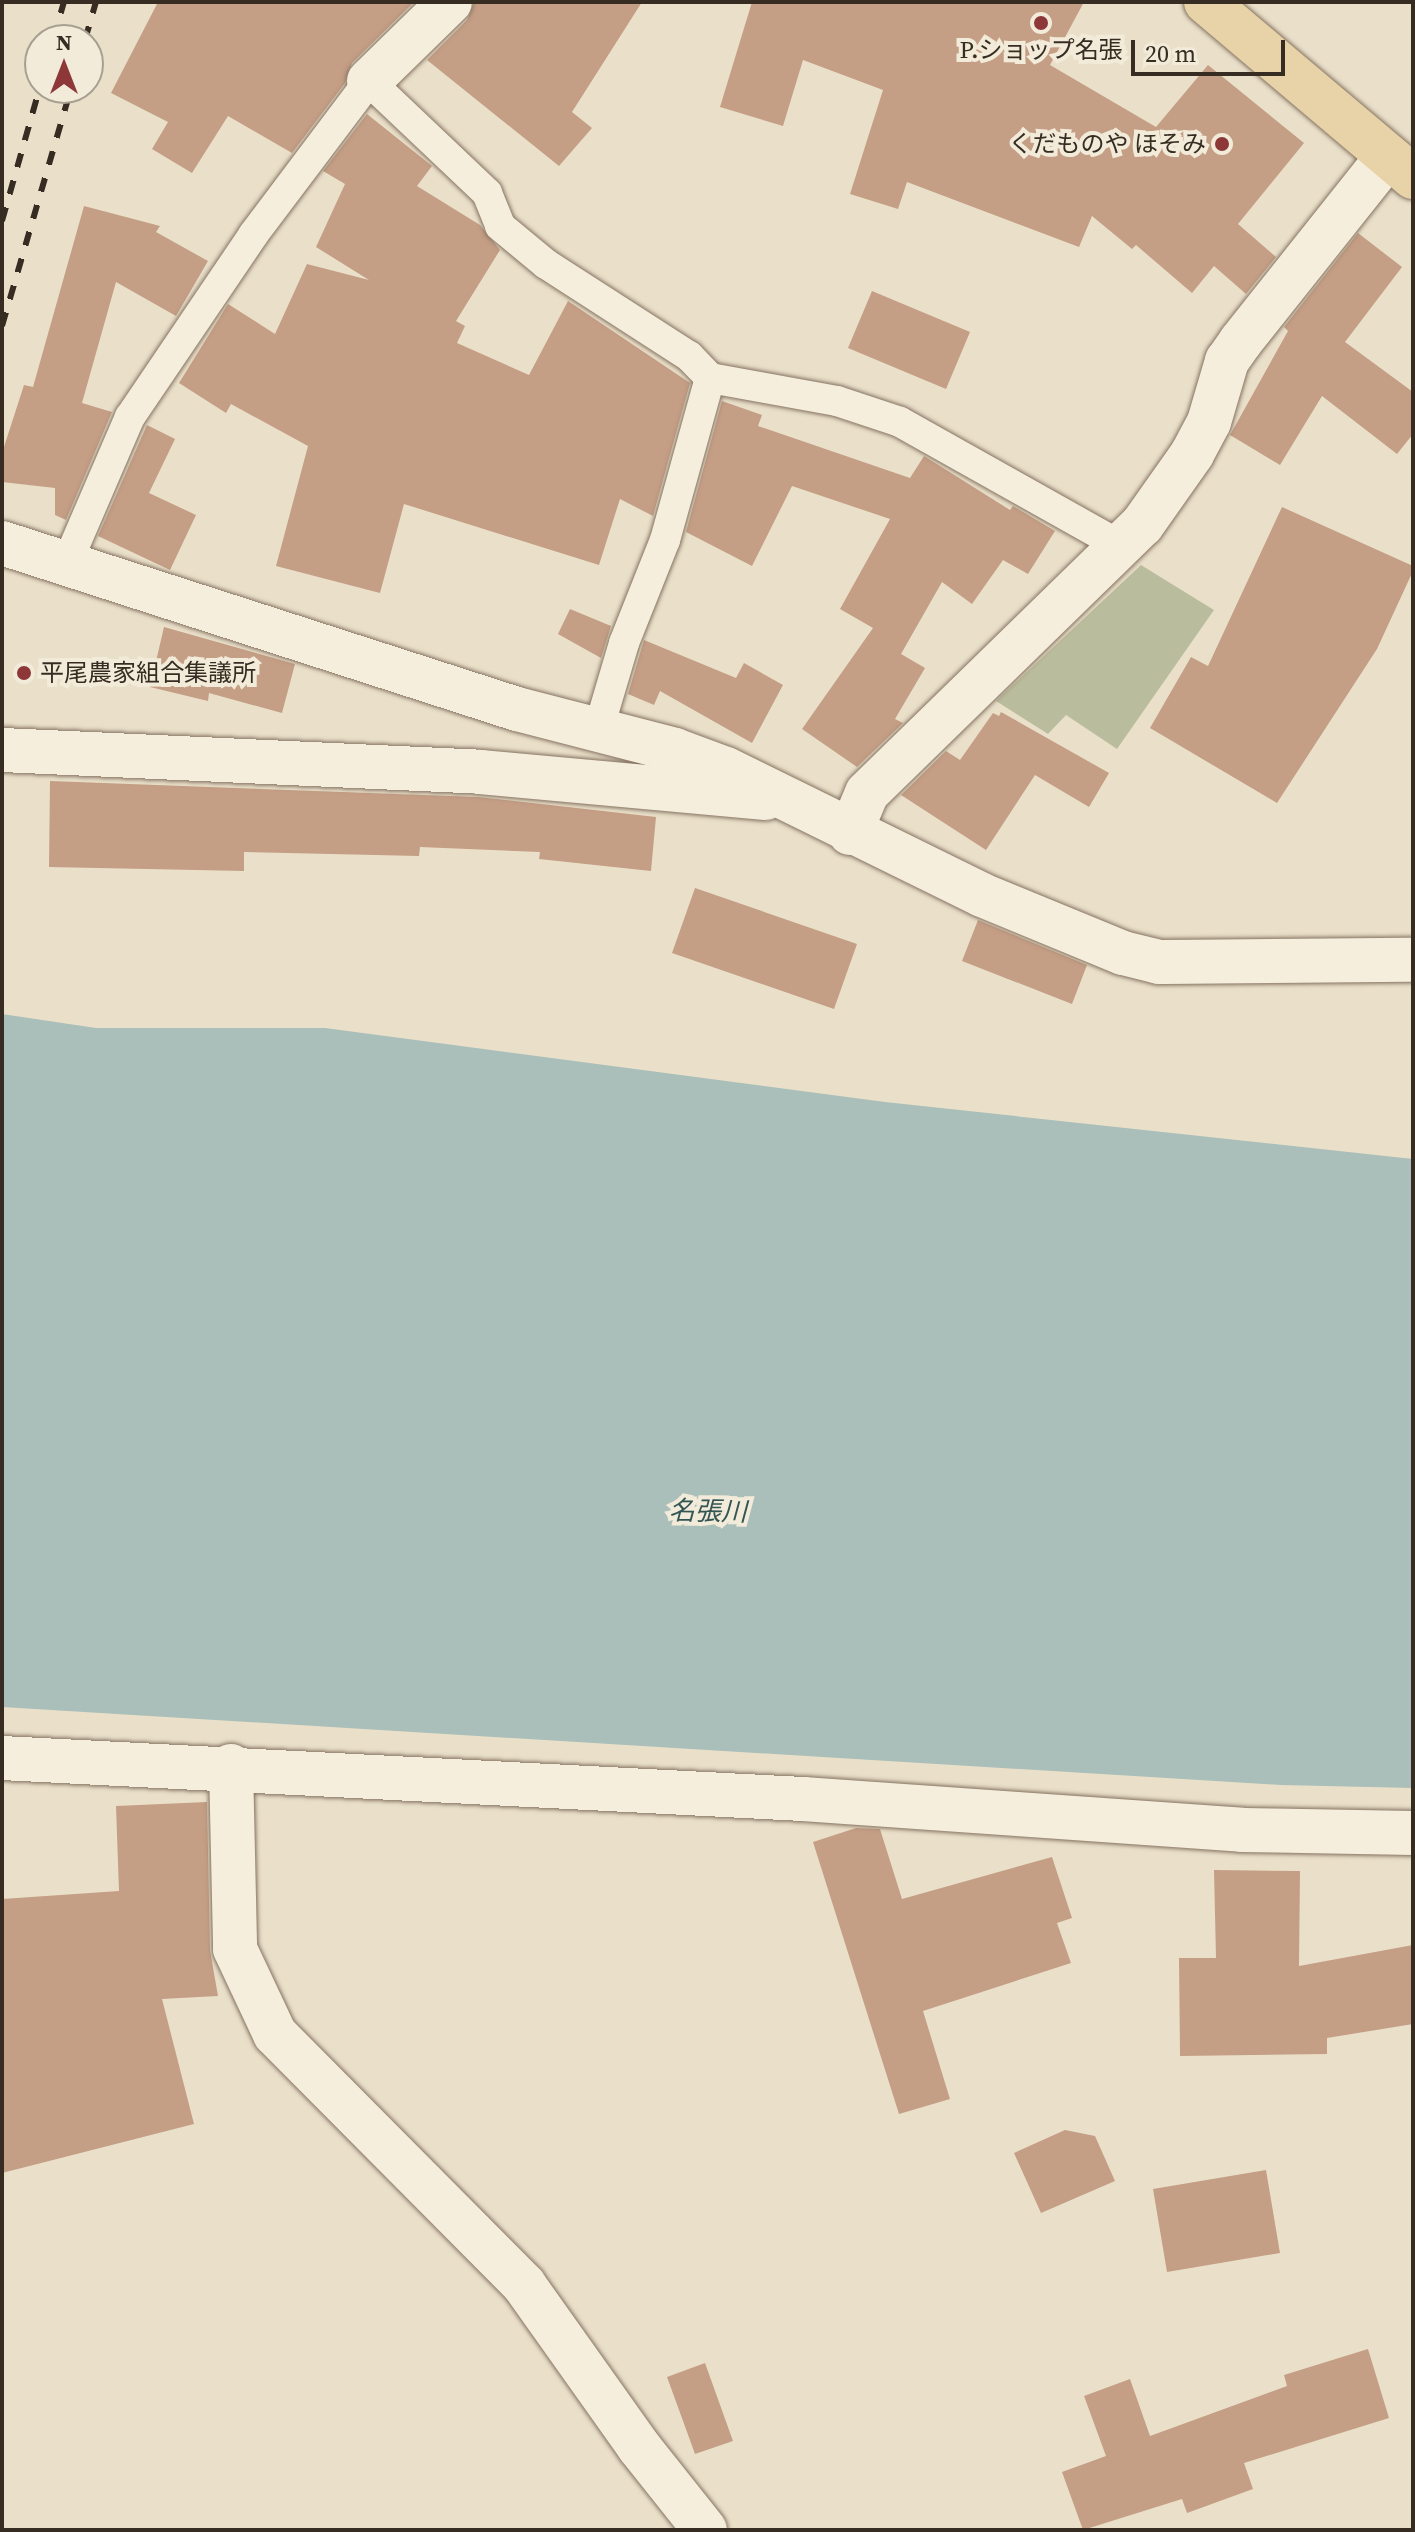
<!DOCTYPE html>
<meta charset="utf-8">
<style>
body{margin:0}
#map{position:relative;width:1415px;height:2532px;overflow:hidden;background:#eae0ca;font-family:"Source Serif 4","Noto Sans JP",serif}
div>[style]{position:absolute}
.cemetery>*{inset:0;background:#babd9d}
.water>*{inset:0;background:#aabfb9}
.building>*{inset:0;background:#c49e85}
.roads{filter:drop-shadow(0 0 2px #857361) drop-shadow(0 0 2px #857361)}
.lane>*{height:30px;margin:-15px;padding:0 15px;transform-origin:15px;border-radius:15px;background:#f6eedd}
.street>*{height:44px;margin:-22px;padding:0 22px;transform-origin:22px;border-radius:22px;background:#f6eedd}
.secondary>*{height:44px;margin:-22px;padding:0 22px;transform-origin:22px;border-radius:22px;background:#f6eedd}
.primary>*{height:44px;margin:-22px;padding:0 22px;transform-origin:22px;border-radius:22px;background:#e8d3a8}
.rail>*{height:6px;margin-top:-3px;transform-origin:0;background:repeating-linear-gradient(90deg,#372c22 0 14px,transparent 0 28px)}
.dots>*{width:22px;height:22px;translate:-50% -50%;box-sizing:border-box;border:4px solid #f2ebd9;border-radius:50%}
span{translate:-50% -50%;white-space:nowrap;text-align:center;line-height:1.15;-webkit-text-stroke:8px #f2ebd9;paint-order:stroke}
.poi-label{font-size:24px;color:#372c22}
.right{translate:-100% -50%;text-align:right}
.left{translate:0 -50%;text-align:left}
.water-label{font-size:26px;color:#335553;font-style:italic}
.frame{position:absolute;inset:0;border:4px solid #372c22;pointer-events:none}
.north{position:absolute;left:24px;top:24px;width:80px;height:80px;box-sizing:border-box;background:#f2ebd9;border:2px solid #a79f90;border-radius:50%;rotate:0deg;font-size:22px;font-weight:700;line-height:32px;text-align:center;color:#372c22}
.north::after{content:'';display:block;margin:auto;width:28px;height:36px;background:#8d3739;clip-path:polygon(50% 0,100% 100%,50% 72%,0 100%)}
.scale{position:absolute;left:1131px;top:40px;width:154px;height:36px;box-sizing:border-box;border:4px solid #372c22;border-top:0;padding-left:10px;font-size:24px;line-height:28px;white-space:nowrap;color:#372c22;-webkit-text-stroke:6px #f2ebd9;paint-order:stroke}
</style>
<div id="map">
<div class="cemetery">
<i style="clip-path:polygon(1141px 565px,1214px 610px,1117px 749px,1066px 715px,1048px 734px,996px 701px)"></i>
</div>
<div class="water">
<i style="clip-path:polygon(2px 1014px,96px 1028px,325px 1028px,885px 1102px,1413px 1159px,1413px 1788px,1281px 1785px,2px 1707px)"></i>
</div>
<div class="building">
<i style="clip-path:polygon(158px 2px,414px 2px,352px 63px,345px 83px,292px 153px,228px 116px,192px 173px,152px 149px,168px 122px,111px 93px)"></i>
<i style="clip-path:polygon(474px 2px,642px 2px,572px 112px,592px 128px,559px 166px,427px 60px,467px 20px)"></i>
<i style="clip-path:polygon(752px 2px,1084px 2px,1050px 65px,1156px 127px,1208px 65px,1304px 143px,1238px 224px,1276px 257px,1246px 294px,1214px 266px,1192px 293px,1136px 245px,1132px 249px,1092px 216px,1079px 247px,907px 182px,898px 209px,850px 194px,883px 90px,803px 60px,783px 126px,720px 107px)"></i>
<i style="clip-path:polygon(367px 114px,432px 166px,417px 186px,480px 225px,500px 250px,456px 321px,465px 326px,457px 343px,529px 375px,568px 301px,690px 383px,653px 516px,620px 499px,599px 565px,404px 504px,380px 593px,276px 566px,308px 446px,231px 404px,226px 413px,179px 383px,228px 304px,275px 334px,307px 264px,369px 280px,316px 247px,345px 184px,323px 171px)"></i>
<i style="clip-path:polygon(84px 206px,160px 226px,156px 232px,208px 261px,176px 316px,116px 282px,82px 403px,112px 412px,66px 520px,55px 515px,55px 488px,2px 482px,2px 453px,24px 385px,33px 387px)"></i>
<i style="clip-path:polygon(1358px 233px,1402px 267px,1345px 342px,1413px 392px,1413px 434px,1397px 454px,1322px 396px,1280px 465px,1230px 435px,1288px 331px,1284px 327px)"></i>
<i style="clip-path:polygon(872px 291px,970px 332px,946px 389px,848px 348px)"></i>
<i style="clip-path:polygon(722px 401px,762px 415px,758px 426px,910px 478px,924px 456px,1010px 510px,1013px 506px,1055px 531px,1028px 574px,1003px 560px,972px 604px,942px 582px,901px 654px,925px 668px,895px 719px,903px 723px,857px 767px,802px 729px,873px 628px,840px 609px,890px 519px,792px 486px,752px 566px,686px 532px)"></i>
<i style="clip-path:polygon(147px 425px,175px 439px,149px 493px,196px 515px,170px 570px,98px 536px)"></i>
<i style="clip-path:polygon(1282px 507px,1413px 566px,1413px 571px,1377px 649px,1277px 803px,1150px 728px,1191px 657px,1208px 666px)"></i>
<i style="clip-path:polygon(570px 609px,611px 626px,601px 658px,558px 634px)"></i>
<i style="clip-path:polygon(164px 627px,295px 664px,282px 713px,209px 693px,208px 701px,150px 687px)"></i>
<i style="clip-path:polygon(644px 640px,736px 678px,744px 663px,783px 685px,752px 743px,660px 691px,654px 705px,628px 694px)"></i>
<i style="clip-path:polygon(1001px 712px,1109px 773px,1089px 807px,1035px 775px,986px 850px,901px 795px,946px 751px,960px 760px,993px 713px,999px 716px)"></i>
<i style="clip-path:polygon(50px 781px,478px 797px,656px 817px,651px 871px,539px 859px,540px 852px,420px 847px,419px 856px,244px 852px,244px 871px,49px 867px)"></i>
<i style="clip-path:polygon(695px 888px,857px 944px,834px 1009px,672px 953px)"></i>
<i style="clip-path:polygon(978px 920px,1087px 965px,1072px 1004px,962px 961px)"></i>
<i style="clip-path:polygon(207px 1802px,210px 1950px,218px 1996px,162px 1999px,194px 2124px,2px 2173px,2px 1899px,119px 1891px,116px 1806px)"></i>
<i style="clip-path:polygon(856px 1828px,880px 1829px,902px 1899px,1052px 1857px,1072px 1918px,1057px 1923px,1071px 1963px,923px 2011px,950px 2099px,899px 2114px,813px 1842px)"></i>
<i style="clip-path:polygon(1214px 1870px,1300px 1871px,1299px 1966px,1413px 1945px,1413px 2024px,1327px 2038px,1327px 2054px,1180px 2056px,1179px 1958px,1216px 1958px)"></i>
<i style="clip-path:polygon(1065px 2130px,1095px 2136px,1115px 2181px,1041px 2213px,1014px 2153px)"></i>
<i style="clip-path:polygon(1266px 2170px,1280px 2253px,1167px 2272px,1153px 2189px)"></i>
<i style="clip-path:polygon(1368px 2349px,1389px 2418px,1244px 2463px,1253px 2489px,1187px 2513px,1182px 2499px,1083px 2530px,1062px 2472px,1106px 2456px,1084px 2396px,1130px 2379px,1150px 2436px,1287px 2386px,1284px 2375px)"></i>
<i style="clip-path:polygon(705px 2363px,733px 2441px,695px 2454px,667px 2377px)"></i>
</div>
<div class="roads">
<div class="lane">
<i style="left:67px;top:563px;width:159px;rotate:-66.7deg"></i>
<i style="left:130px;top:417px;width:220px;rotate:-55.9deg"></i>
<i style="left:253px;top:235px;width:193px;rotate:-53deg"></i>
<i style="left:369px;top:81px;width:163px;rotate:43.5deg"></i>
<i style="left:487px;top:193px;width:35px;rotate:68deg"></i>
<i style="left:500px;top:226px;width:60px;rotate:39.6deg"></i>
<i style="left:546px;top:264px;width:170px;rotate:32.8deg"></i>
<i style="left:689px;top:356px;width:30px;rotate:46deg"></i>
<i style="left:710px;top:378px;width:129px;rotate:10.3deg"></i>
<i style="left:837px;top:401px;width:66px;rotate:18.4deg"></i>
<i style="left:900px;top:422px;width:251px;rotate:29.3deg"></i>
<i style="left:598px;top:731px;width:92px;rotate:-73.5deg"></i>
<i style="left:624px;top:643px;width:111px;rotate:-68.3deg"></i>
<i style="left:665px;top:540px;width:168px;rotate:-74.5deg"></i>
</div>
<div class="street">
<i style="left:369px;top:81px;width:113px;rotate:-44.3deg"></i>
<i style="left:2px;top:543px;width:541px;rotate:17.87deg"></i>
<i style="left:517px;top:709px;width:163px;rotate:14.5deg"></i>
<i style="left:675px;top:750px;width:54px;rotate:20.4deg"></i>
<i style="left:726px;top:769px;width:285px;rotate:26.2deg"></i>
<i style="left:982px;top:895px;width:152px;rotate:22.4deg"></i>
<i style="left:1123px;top:953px;width:37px;rotate:14deg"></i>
<i style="left:1159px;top:962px;width:254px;rotate:-0.5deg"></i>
<i style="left:2px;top:750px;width:479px;rotate:2.6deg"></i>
<i style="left:480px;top:772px;width:287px;rotate:5.2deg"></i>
<i style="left:850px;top:833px;width:43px;rotate:-67deg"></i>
<i style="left:867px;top:793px;width:384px;rotate:-44.3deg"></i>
<i style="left:1142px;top:525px;width:87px;rotate:-54.8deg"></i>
<i style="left:1192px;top:454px;width:36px;rotate:-62deg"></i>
<i style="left:1209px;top:422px;width:64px;rotate:-73.6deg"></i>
<i style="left:1227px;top:361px;width:24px;rotate:-55deg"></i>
<i style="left:1241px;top:341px;width:236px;rotate:-51.5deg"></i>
<i style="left:231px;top:1766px;width:183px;rotate:88.7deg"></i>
<i style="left:235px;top:1949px;width:94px;rotate:64.8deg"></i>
<i style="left:275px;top:2034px;width:354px;rotate:45.2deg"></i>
<i style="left:524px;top:2285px;width:199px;rotate:54.6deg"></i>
<i style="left:639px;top:2447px;width:106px;rotate:51.5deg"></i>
</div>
<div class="secondary">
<i style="left:2px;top:1758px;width:802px;rotate:2.93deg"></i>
<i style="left:803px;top:1799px;width:440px;rotate:4deg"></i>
<i style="left:1242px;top:1830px;width:171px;rotate:1deg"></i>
</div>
<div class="primary">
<i style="left:1206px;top:2px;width:271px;rotate:40.2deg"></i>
</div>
</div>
<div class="rail">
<i style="left:53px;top:40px;width:40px;rotate:-74deg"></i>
<i style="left:85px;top:40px;width:40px;rotate:-74deg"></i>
<i style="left:2px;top:221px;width:139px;rotate:-74.2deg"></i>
<i style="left:2px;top:326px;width:248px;rotate:-73.8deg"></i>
</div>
<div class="dots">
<i style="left:1041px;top:23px;background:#8d3739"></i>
<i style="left:1222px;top:144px;background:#8d3739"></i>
<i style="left:24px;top:673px;background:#8d3739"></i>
</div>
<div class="poi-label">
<span style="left:1041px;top:50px">P.ショップ名張</span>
<span class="right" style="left:1206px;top:144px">くだものや ほそみ</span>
<span class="left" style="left:40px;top:673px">平尾農家組合集議所</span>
</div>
<div class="water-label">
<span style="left:708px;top:1512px;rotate:1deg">名張川</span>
</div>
<div class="frame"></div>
<div class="north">N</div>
<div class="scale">20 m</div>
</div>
